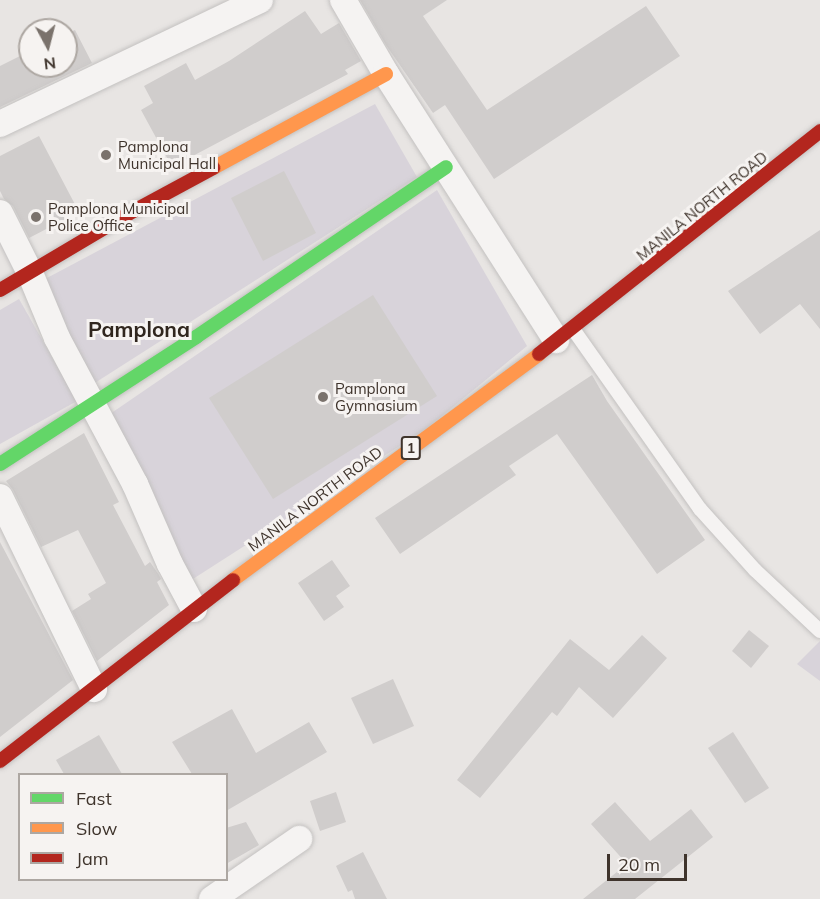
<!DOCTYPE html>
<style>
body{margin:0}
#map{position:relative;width:820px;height:899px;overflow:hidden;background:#e8e5e3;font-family:Mulish,sans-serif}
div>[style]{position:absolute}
.green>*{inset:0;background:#d8d3da}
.building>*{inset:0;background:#d0cdcc}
.roads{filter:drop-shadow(0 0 2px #c3c1c0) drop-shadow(0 0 2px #c3c1c0)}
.lane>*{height:14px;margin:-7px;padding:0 7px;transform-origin:7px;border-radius:7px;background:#f5f3f2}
.street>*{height:26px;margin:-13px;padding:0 13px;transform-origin:13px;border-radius:13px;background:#f5f3f2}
.fast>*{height:14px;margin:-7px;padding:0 7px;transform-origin:7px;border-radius:7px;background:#63d668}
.slow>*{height:14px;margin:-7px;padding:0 7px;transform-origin:7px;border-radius:7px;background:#ff974d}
.jam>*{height:14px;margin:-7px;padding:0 7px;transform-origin:7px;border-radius:7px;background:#b3261e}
.dots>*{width:16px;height:16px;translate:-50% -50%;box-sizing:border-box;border:3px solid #f6f3f1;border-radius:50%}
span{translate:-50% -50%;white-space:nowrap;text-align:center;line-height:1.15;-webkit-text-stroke:6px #f6f3f1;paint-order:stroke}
.shield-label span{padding:2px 4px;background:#f6f3f1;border:2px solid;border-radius:4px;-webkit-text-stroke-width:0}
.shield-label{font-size:14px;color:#3f342c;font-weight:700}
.poi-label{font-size:15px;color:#3f342c}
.left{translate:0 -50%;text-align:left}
.street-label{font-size:15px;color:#3f342c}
.district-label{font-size:21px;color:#30261e;font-weight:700}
.legend{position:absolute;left:18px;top:773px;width:210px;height:108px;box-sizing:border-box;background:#f6f3f1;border:2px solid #ada7a2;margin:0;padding:8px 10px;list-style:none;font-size:18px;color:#3f342c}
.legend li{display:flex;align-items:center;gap:12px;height:30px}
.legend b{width:30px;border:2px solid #ada7a2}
.north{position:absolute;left:18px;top:18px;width:60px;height:60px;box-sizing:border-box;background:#f6f3f1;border:2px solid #ada7a2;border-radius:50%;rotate:173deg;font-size:16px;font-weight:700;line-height:24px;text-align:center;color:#3f342c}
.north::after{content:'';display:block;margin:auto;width:21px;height:27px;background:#7a726c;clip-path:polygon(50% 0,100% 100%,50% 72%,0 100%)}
.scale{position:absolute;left:607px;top:854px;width:80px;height:27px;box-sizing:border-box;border:3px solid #3f342c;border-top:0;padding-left:8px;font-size:18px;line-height:21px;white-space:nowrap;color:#3f342c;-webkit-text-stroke:4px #f6f3f1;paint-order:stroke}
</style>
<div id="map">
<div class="green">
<i style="clip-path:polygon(375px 104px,417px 177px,90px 386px,45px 279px)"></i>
<i style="clip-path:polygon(437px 190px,527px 346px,426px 429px,182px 586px,110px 414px)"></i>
<i style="clip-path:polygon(19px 299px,77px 401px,0 444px,0 310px)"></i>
<i style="clip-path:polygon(820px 641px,820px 681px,797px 664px)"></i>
</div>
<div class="building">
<i style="clip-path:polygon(360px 0,447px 0,423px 16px,487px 110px,646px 6px,680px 56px,494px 179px,445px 105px,433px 113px,386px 45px)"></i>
<i style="clip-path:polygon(305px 11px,321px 34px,339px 23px,361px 61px,345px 70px,348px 74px,172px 167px,141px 110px,153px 103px,144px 86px,186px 63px,195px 80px,229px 61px)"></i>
<i style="clip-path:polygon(75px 30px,92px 63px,0 107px,0 66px,30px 51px,30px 66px,66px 66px,66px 34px)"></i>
<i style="clip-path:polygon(39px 136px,79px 212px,29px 238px,13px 206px,4px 199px,0 191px,0 156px)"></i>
<i style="clip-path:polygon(284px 171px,316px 233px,263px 261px,231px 198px)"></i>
<i style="clip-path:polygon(820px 230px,820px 329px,800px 304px,760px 334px,728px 291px)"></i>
<i style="clip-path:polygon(373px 295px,437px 396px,273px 499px,209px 398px)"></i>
<i style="clip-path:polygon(592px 375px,607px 401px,705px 540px,657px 574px,557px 434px,509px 466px,516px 475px,400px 554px,375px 518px)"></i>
<i style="clip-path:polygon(84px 433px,119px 502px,113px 505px,145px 566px,150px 562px,159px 575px,161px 579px,157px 582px,169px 605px,97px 661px,72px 611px,91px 599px,88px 594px,106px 583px,78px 530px,41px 547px,13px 490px,6px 481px)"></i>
<i style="clip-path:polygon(0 542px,73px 680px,0 737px)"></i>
<i style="clip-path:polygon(332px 560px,350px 586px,336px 596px,344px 607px,324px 621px,298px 583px)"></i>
<i style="clip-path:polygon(749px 630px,769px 646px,751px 668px,732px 651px)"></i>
<i style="clip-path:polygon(642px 635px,667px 658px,613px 718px,579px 687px,557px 716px,552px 712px,480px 798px,457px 780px,570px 639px,609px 670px)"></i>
<i style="clip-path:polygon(393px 679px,414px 726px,373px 744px,351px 698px)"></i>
<i style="clip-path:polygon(232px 709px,256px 753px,309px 722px,327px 752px,226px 811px,226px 774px,192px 774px,172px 742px)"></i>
<i style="clip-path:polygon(733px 732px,769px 788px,745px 803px,708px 748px)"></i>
<i style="clip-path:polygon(99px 735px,122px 774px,64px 774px,56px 760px)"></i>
<i style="clip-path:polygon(336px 792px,346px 822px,320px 831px,310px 801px)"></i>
<i style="clip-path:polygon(615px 802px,650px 841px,691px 809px,713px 837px,635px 899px,583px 899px,627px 864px,591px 824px)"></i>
<i style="clip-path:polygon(246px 822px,259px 845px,226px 864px,226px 828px)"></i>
<i style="clip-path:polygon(363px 852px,387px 899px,355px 899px,352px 890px,348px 892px,336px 866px)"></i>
</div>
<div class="roads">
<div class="lane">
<i style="left:573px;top:329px;width:220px;rotate:54.8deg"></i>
<i style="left:700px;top:509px;width:82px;rotate:48deg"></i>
<i style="left:755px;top:570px;width:89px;rotate:43.2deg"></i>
</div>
<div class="street">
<i style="left:343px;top:0;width:86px;rotate:59.8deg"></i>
<i style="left:386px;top:74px;width:316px;rotate:57.4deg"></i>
<i style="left:0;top:124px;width:288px;rotate:-25.5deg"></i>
<i style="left:0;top:213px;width:67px;rotate:63.4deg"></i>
<i style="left:30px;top:273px;width:70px;rotate:67.4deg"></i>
<i style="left:57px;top:338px;width:166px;rotate:61.9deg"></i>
<i style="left:135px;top:484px;width:87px;rotate:66.4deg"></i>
<i style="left:170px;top:564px;width:51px;rotate:61.9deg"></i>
<i style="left:0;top:497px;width:214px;rotate:63.9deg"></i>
<i style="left:212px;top:899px;width:106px;rotate:-34.6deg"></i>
</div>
<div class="fast">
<i style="left:0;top:464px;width:234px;rotate:-32.9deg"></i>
<i style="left:196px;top:337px;width:302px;rotate:-34.2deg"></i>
</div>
<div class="slow">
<i style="left:213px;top:168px;width:197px;rotate:-28.5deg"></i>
<i style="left:233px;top:580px;width:380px;rotate:-36.4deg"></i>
</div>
<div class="jam">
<i style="left:0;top:290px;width:149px;rotate:-30.7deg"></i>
<i style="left:128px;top:214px;width:97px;rotate:-28.4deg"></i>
<i style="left:539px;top:354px;width:359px;rotate:-38.4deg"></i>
<i style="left:0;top:761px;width:295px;rotate:-37.8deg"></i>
</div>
</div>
<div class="dots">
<i style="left:106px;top:155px;background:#7a726c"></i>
<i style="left:36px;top:217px;background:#7a726c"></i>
<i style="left:323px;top:397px;background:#7a726c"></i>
</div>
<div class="shield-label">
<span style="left:411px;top:448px">1</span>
</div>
<div class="poi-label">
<span class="left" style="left:118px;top:155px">Pamplona<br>Municipal Hall</span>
<span class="left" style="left:48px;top:217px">Pamplona Municipal<br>Police Office</span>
<span class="left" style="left:335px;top:397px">Pamplona<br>Gymnasium</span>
</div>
<div class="street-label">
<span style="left:702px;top:206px;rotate:-39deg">MANILA NORTH ROAD</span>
<span style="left:315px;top:499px;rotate:-37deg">MANILA NORTH ROAD</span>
</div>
<div class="district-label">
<span style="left:139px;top:329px">Pamplona</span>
</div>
<ul class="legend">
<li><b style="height:8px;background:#63d668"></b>Fast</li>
<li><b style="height:8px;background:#ff974d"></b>Slow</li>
<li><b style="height:8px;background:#b3261e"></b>Jam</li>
</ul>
<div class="north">N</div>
<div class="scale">20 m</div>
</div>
